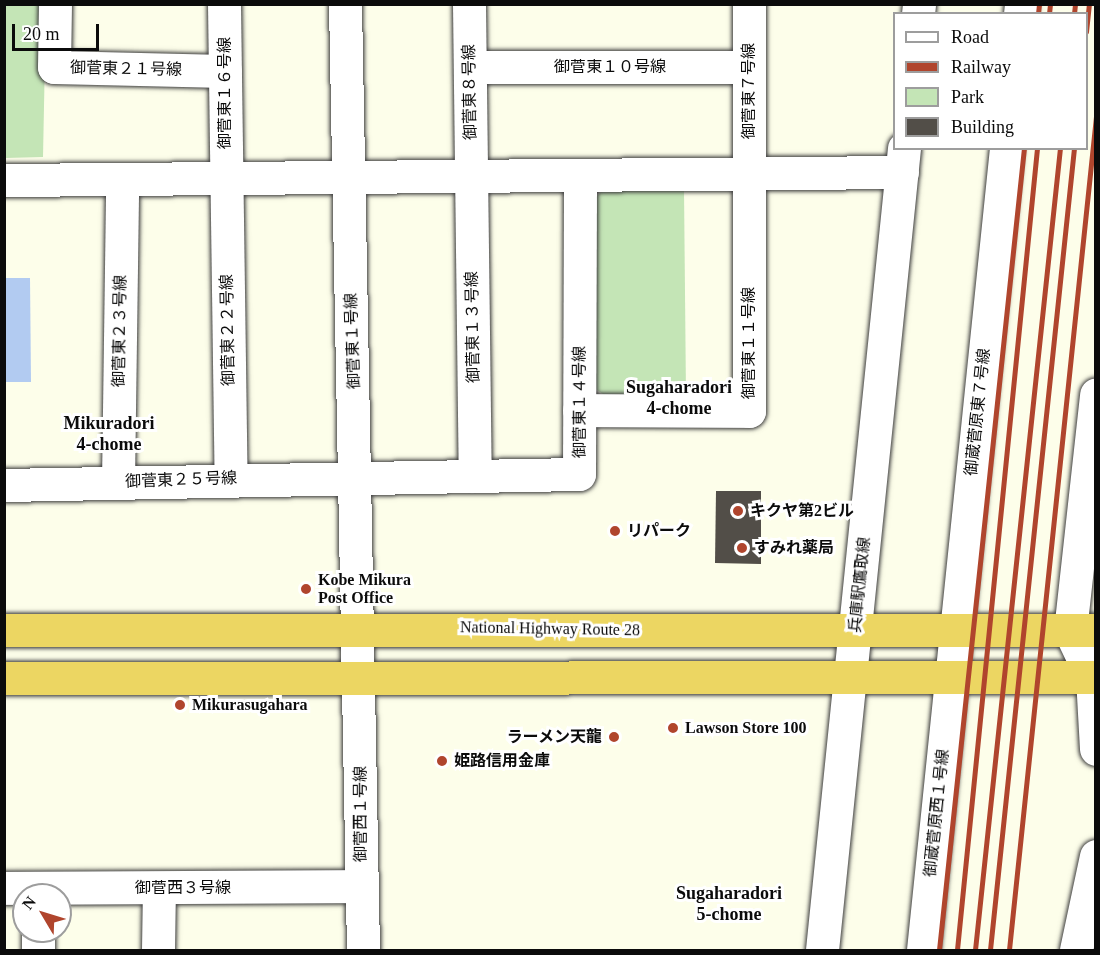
<!DOCTYPE html>
<meta charset="utf-8">
<style>
body{margin:0}
#map{position:relative;width:1100px;height:955px;overflow:hidden;background:#fdfeea;font-family:"Times New Roman","Noto Sans JP",serif}
div>[style]{position:absolute}
.green>*{inset:0;background:#c4e5b6}
.water>*{inset:0;background:#b2cbf1}
.building>*{inset:0;background:#524e48}
.roads{filter:drop-shadow(0 0 2px #3e3e3e) drop-shadow(0 0 2px #3e3e3e)}
.minor>*{height:33px;margin:-16.5px;padding:0 16.5px;transform-origin:16.5px;border-radius:16.5px;background:#fff}
.tertiary>*{height:33px;margin:-16.5px;padding:0 16.5px;transform-origin:16.5px;border-radius:16.5px;background:#fff}
.trunk>*{height:33px;margin:-16.5px;padding:0 16.5px;transform-origin:16.5px;border-radius:16.5px;background:#ecd662}
.rail>*{height:4.5px;margin:-2.25px;padding:0 2.25px;transform-origin:2.25px;border-radius:2.25px;background:#b0452d}
.dots>*{width:16px;height:16px;translate:-50% -50%;box-sizing:border-box;border:3px solid #fff;border-radius:50%}
span{translate:-50% -50%;white-space:nowrap;text-align:center;line-height:1.15;-webkit-text-stroke:6px #fff;paint-order:stroke}
.street-label{font-size:16px;color:#0b0b0b}
.poi-label{font-size:16px;color:#0b0b0b;font-weight:700}
.left{translate:0 -50%;text-align:left}
.right{translate:-100% -50%;text-align:right}
.neighbourhood-label{font-size:18px;color:#0b0b0b;font-weight:700}
.frame{position:absolute;inset:0;border:6px solid #0b0b0b;pointer-events:none}
.legend{position:absolute;left:893px;top:12px;width:195px;height:138px;box-sizing:border-box;background:#fff;border:2px solid #9d9d9d;margin:0;padding:8px 10px;list-style:none;font-size:18px;color:#0b0b0b}
.legend li{display:flex;align-items:center;gap:12px;height:30px}
.legend b{width:30px;border:2px solid #9d9d9d}
.north{position:absolute;left:12px;top:883px;width:60px;height:60px;box-sizing:border-box;background:#fff;border:2px solid #9d9d9d;border-radius:50%;rotate:308deg;font-size:16px;font-weight:700;line-height:24px;text-align:center;color:#0b0b0b}
.north::after{content:'';display:block;margin:auto;width:21px;height:27px;background:#b0452d;clip-path:polygon(50% 0,100% 100%,50% 72%,0 100%)}
.scale{position:absolute;left:12px;top:24px;width:87px;height:27px;box-sizing:border-box;border:3px solid #0b0b0b;border-top:0;padding-left:8px;font-size:18px;line-height:21px;white-space:nowrap;color:#0b0b0b;-webkit-text-stroke:4px #fff;paint-order:stroke}
</style>
<div id="map">
<div class="green">
<i style="clip-path:polygon(4px 5px,46px 5px,43px 157px,5px 158px)"></i>
<i style="clip-path:polygon(684px 189px,686px 395px,607px 397px,593px 387px,592px 201px,602px 191px)"></i>
</div>
<div class="water">
<i style="clip-path:polygon(5px 278px,30px 278px,31px 382px,5px 382px)"></i>
</div>
<div class="building">
<i style="clip-path:polygon(716px 491px,761px 491px,761px 564px,715px 563px)"></i>
</div>
<div class="roads">
<div class="minor">
<i style="left:55px;top:4px;width:63px;rotate:90.9deg"></i>
<i style="left:54px;top:67px;width:171px;rotate:1.3deg"></i>
<i style="left:224px;top:4px;width:475px;rotate:89.2deg"></i>
<i style="left:345px;top:4px;width:946px;rotate:88.91deg"></i>
<i style="left:469px;top:4px;width:472px;rotate:89.3deg"></i>
<i style="left:1020px;top:14px;width:10px;rotate:-84deg"></i>
<i style="left:470px;top:67px;width:279px"></i>
<i style="left:4px;top:180px;width:898px;rotate:-0.51deg"></i>
<i style="left:579px;top:410px;width:170px;rotate:0.3deg"></i>
<i style="left:749px;top:411px;width:407px;rotate:-90deg"></i>
<i style="left:118px;top:482px;width:301px;rotate:-89.2deg"></i>
<i style="left:4px;top:485px;width:575px;rotate:-1.1deg"></i>
<i style="left:579px;top:474px;width:295px;rotate:-89.8deg"></i>
<i style="left:1092px;top:677px;width:51px;rotate:-115.6deg"></i>
<i style="left:1070px;top:631px;width:238px;rotate:-83.7deg"></i>
<i style="left:4px;top:888px;width:358px;rotate:-0.3deg"></i>
<i style="left:38px;top:931px;width:19px;rotate:90deg"></i>
<i style="left:158px;top:950px;width:62px;rotate:-89.1deg"></i>
<i style="left:923px;top:950px;width:806px;rotate:-84.09deg"></i>
</div>
<div class="tertiary">
<i style="left:918px;top:14px;width:10px;rotate:-84deg"></i>
<i style="left:1092px;top:677px;width:72px;rotate:86.8deg"></i>
<i style="left:822px;top:950px;width:806px;rotate:-84.16deg"></i>
<i style="left:1076px;top:950px;width:96px;rotate:-78deg"></i>
</div>
<div class="trunk">
<i style="left:4px;top:630px;width:1092px"></i>
<i style="left:4px;top:678px;width:1092px;rotate:-0.05deg"></i>
</div>
</div>
<div class="rail">
<i style="left:1038px;top:14px;width:10px;rotate:-84deg"></i>
<i style="left:1049px;top:14px;width:10px;rotate:-84deg"></i>
<i style="left:1074px;top:14px;width:10px;rotate:-84deg"></i>
<i style="left:1086px;top:32px;width:28px;rotate:-84deg"></i>
<i style="left:939px;top:950px;width:806px;rotate:-83.95deg"></i>
<i style="left:957px;top:950px;width:806px;rotate:-84.3deg"></i>
<i style="left:975px;top:950px;width:806px;rotate:-83.95deg"></i>
<i style="left:990px;top:950px;width:806px;rotate:-84.02deg"></i>
<i style="left:1009px;top:950px;width:838px;rotate:-84.04deg"></i>
</div>
<div class="dots">
<i style="left:738px;top:511px;background:#b0452d"></i>
<i style="left:615px;top:531px;background:#b0452d"></i>
<i style="left:742px;top:548px;background:#b0452d"></i>
<i style="left:306px;top:589px;background:#b0452d"></i>
<i style="left:180px;top:705px;background:#b0452d"></i>
<i style="left:673px;top:728px;background:#b0452d"></i>
<i style="left:614px;top:737px;background:#b0452d"></i>
<i style="left:442px;top:761px;background:#b0452d"></i>
</div>
<div class="street-label">
<span style="left:610px;top:67px">御菅東１０号線</span>
<span style="left:126px;top:69px;rotate:1deg">御菅東２１号線</span>
<span style="left:749px;top:91px;rotate:-90deg">御菅東７号線</span>
<span style="left:470px;top:92px;rotate:-91deg">御菅東８号線</span>
<span style="left:225px;top:93px;rotate:-90deg">御菅東１６号線</span>
<span style="left:473px;top:327px;rotate:-91deg">御菅東１３号線</span>
<span style="left:228px;top:330px;rotate:-91deg">御菅東２２号線</span>
<span style="left:120px;top:331px;rotate:-89deg">御菅東２３号線</span>
<span style="left:353px;top:341px;rotate:-92deg">御菅東１号線</span>
<span style="left:749px;top:343px;rotate:-90deg">御菅東１１号線</span>
<span style="left:580px;top:402px;rotate:-90deg">御菅東１４号線</span>
<span style="left:978px;top:412px;rotate:-84deg">御蔵菅原東７号線</span>
<span style="left:181px;top:480px;rotate:-2deg">御菅東２５号線</span>
<span style="left:860px;top:585px;rotate:-84deg">兵庫駅鷹取線</span>
<span style="left:550px;top:629px;rotate:1deg">National Highway Route 28</span>
<span style="left:937px;top:813px;rotate:-84deg">御蔵菅原西１号線</span>
<span style="left:361px;top:814px;rotate:-90deg">御菅西１号線</span>
<span style="left:183px;top:888px">御菅西３号線</span>
</div>
<div class="poi-label">
<span class="left" style="left:750px;top:511px">キクヤ第2ビル</span>
<span class="left" style="left:627px;top:531px">リパーク</span>
<span class="left" style="left:754px;top:548px">すみれ薬局</span>
<span class="left" style="left:318px;top:589px">Kobe Mikura<br>Post Office</span>
<span class="left" style="left:192px;top:705px">Mikurasugahara</span>
<span class="left" style="left:685px;top:728px">Lawson Store 100</span>
<span class="right" style="left:602px;top:737px">ラーメン天龍</span>
<span class="left" style="left:454px;top:761px">姫路信用金庫</span>
</div>
<div class="neighbourhood-label">
<span style="left:679px;top:398px">Sugaharadori<br>4-chome</span>
<span style="left:109px;top:434px">Mikuradori<br>4-chome</span>
<span style="left:729px;top:904px">Sugaharadori<br>5-chome</span>
</div>
<div class="frame"></div>
<ul class="legend">
<li><b style="height:8px;background:#fff"></b>Road</li>
<li><b style="height:8px;background:#b0452d"></b>Railway</li>
<li><b style="height:16px;background:#c4e5b6"></b>Park</li>
<li><b style="height:16px;background:#524e48"></b>Building</li>
</ul>
<div class="north">N</div>
<div class="scale">20 m</div>
</div>
